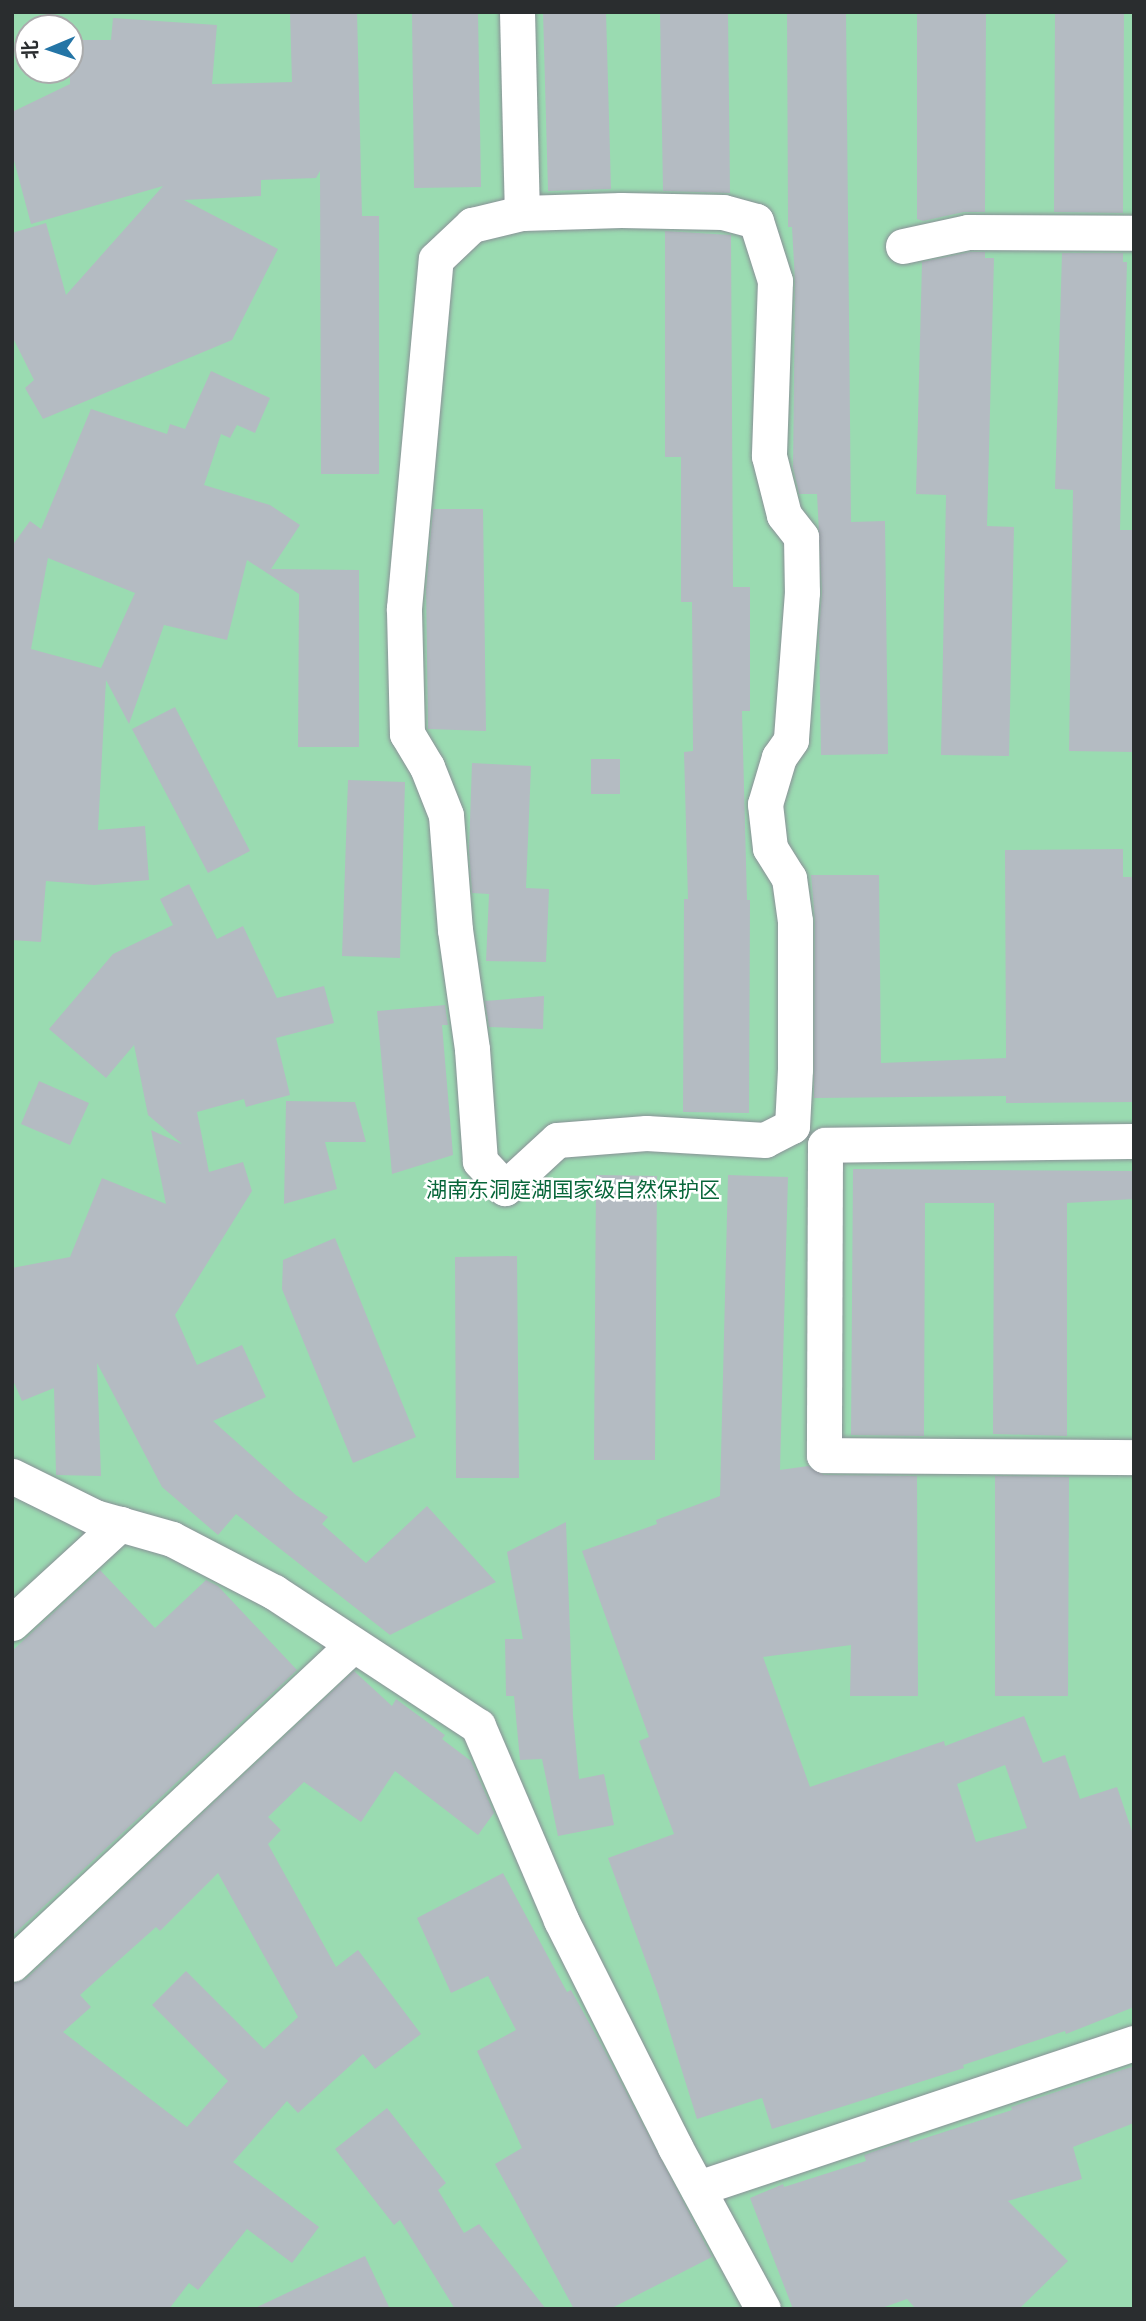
<!DOCTYPE html>
<meta charset="utf-8">
<style>
body{margin:0}
#map{position:relative;width:1146px;height:2321px;overflow:hidden;background:#eff6fd;font-family:Mulish,"Noto Sans SC",sans-serif}
div>[style]{position:absolute}
.green>*{inset:0;background:#9adbb1}
.building>*{inset:0;background:#b4bbc2}
.roads{filter:drop-shadow(0 0 2px #8a9197) drop-shadow(0 0 2px #8a9197)}
.minor>*{height:35px;margin:-17.5px;padding:0 17.5px;transform-origin:17.5px;border-radius:17.5px;background:#fff}
span{translate:-50% -50%;white-space:nowrap;text-align:center;line-height:1.15;-webkit-text-stroke:5px #fff;paint-order:stroke}
.park-label{font-size:21px;color:#08663a}
.frame{position:absolute;inset:0;border:14px solid #2a2d2f;pointer-events:none}
.north{position:absolute;left:14px;top:14px;width:70px;height:70px;box-sizing:border-box;background:#fff;border:2px solid #aaabac;border-radius:50%;rotate:268deg;font-size:19px;font-weight:700;line-height:28px;text-align:center;color:#2a2d2f}
.north::after{content:'';display:block;margin:auto;width:24px;height:32px;background:#2475a6;clip-path:polygon(50% 0,100% 100%,50% 72%,0 100%)}
</style>
<div id="map">
<div class="green">
<i style="clip-path:polygon(evenodd,12px 12px,1134px 12px,1134px 2309px,12px 2309px,12px 12px,28px 28px,70px 28px,70px 70px,28px 70px,28px 28px)"></i>
</div>
<div class="building">
<i style="clip-path:polygon(290px 12px,357px 12px,362px 216px,379px 216px,379px 474px,321px 474px,320px 171px,316px 178px,261px 180px,261px 196px,184px 200px,278px 249px,232px 340px,43px 419px,25px 388px,34px 380px,12px 336px,12px 233px,46px 223px,66px 295px,163px 186px,31px 224px,12px 153px,12px 112px,70px 84px,70px 40px,111px 40px,113px 18px,217px 25px,212px 84px,292px 82px)"></i>
<i style="clip-path:polygon(412px 12px,478px 12px,481px 187px,414px 188px)"></i>
<i style="clip-path:polygon(543px 12px,606px 12px,611px 189px,548px 191px)"></i>
<i style="clip-path:polygon(660px 12px,728px 12px,730px 193px,663px 191px)"></i>
<i style="clip-path:polygon(787px 12px,846px 12px,851px 522px,885px 521px,888px 754px,821px 755px,819px 632px,822px 592px,817px 494px,799px 494px,793px 467px,795px 282px,792px 227px,788px 227px)"></i>
<i style="clip-path:polygon(917px 12px,986px 12px,985px 212px,964px 212px,923px 221px,917px 219px)"></i>
<i style="clip-path:polygon(1055px 12px,1124px 12px,1123px 213px,1054px 212px)"></i>
<i style="clip-path:polygon(665px 231px,731px 235px,733px 587px,750px 587px,750px 711px,742px 711px,747px 900px,750px 900px,749px 1113px,683px 1112px,684px 899px,688px 899px,684px 752px,693px 751px,692px 602px,681px 602px,681px 457px,665px 457px)"></i>
<i style="clip-path:polygon(970px 252px,985px 252px,985px 258px,994px 258px,987px 526px,1014px 527px,1009px 756px,941px 755px,946px 495px,916px 494px,922px 262px)"></i>
<i style="clip-path:polygon(1062px 253px,1123px 253px,1123px 262px,1127px 262px,1120px 530px,1134px 530px,1134px 752px,1069px 751px,1073px 490px,1055px 489px)"></i>
<i style="clip-path:polygon(evenodd,211px 371px,270px 398px,255px 433px,237px 425px,230px 438px,221px 434px,204px 485px,270px 505px,300px 525px,271px 569px,359px 570px,359px 747px,298px 747px,299px 594px,247px 560px,227px 640px,164px 625px,129px 724px,106px 680px,98px 830px,145px 826px,149px 880px,94px 885px,46px 881px,41px 942px,12px 940px,12px 546px,30px 521px,41px 529px,91px 409px,167px 434px,170px 424px,185px 429px,211px 371px,48px 558px,135px 593px,101px 668px,31px 649px,48px 558px)"></i>
<i style="clip-path:polygon(433px 509px,483px 509px,486px 731px,428px 729px,426px 590px)"></i>
<i style="clip-path:polygon(175px 707px,250px 851px,208px 873px,132px 729px)"></i>
<i style="clip-path:polygon(591px 759px,620px 759px,620px 794px,591px 794px)"></i>
<i style="clip-path:polygon(472px 763px,531px 766px,526px 888px,549px 889px,546px 962px,486px 961px,489px 894px,472px 893px,469px 849px)"></i>
<i style="clip-path:polygon(348px 780px,405px 782px,400px 958px,342px 956px)"></i>
<i style="clip-path:polygon(1123px 849px,1123px 877px,1134px 877px,1134px 1102px,1006px 1103px,1006px 1096px,814px 1098px,815px 921px,811px 875px,879px 875px,881px 1063px,1006px 1058px,1005px 850px)"></i>
<i style="clip-path:polygon(189px 884px,217px 939px,243px 926px,277px 998px,324px 986px,334px 1023px,276px 1038px,290px 1095px,246px 1107px,244px 1099px,197px 1112px,209px 1172px,243px 1162px,252px 1191px,175px 1315px,197px 1365px,242px 1345px,266px 1397px,213px 1421px,296px 1495px,328px 1517px,322px 1524px,366px 1563px,427px 1506px,496px 1582px,390px 1635px,236px 1514px,218px 1535px,162px 1487px,97px 1363px,101px 1476px,56px 1475px,54px 1388px,22px 1401px,12px 1378px,12px 1268px,70px 1257px,102px 1178px,166px 1204px,151px 1130px,182px 1144px,148px 1115px,134px 1045px,106px 1078px,49px 1029px,113px 954px,173px 925px,160px 899px)"></i>
<i style="clip-path:polygon(544px 996px,543px 1029px,489px 1027px,485px 1001px)"></i>
<i style="clip-path:polygon(445px 1005px,448px 1025px,442px 1025px,453px 1155px,392px 1174px,377px 1011px)"></i>
<i style="clip-path:polygon(39px 1081px,89px 1103px,70px 1145px,21px 1124px)"></i>
<i style="clip-path:polygon(286px 1101px,355px 1102px,366px 1142px,325px 1142px,337px 1189px,284px 1204px)"></i>
<i style="clip-path:polygon(853px 1169px,1134px 1171px,1134px 1199px,1067px 1203px,1067px 1436px,993px 1434px,994px 1203px,925px 1203px,924px 1436px,851px 1435px)"></i>
<i style="clip-path:polygon(596px 1175px,657px 1176px,655px 1460px,594px 1460px)"></i>
<i style="clip-path:polygon(evenodd,728px 1175px,788px 1177px,780px 1470px,808px 1466px,824px 1475px,917px 1476px,918px 1696px,850px 1696px,851px 1645px,763px 1657px,810px 1787px,944px 1741px,945px 1746px,1024px 1716px,1043px 1763px,1065px 1755px,1080px 1799px,1117px 1787px,1134px 1837px,1134px 2007px,1066px 2034px,1065px 2031px,963px 2065px,964px 2068px,772px 2129px,762px 2098px,697px 2119px,658px 1994px,608px 1858px,674px 1834px,639px 1741px,649px 1737px,582px 1551px,657px 1524px,656px 1520px,720px 1496px,728px 1175px,1005px 1765px,1027px 1828px,976px 1842px,957px 1784px,1005px 1765px)"></i>
<i style="clip-path:polygon(335px 1238px,416px 1437px,353px 1463px,282px 1289px,283px 1260px)"></i>
<i style="clip-path:polygon(517px 1256px,519px 1478px,456px 1478px,455px 1257px)"></i>
<i style="clip-path:polygon(995px 1476px,1069px 1477px,1068px 1696px,995px 1696px)"></i>
<i style="clip-path:polygon(566px 1522px,573px 1716px,579px 1779px,604px 1774px,614px 1825px,558px 1836px,542px 1759px,520px 1760px,514px 1696px,506px 1696px,505px 1639px,523px 1639px,507px 1552px)"></i>
<i style="clip-path:polygon(100px 1570px,155px 1628px,206px 1580px,218px 1586px,297px 1670px,12px 1936px,12px 1651px)"></i>
<i style="clip-path:polygon(evenodd,354px 1671px,392px 1706px,396px 1699px,445px 1735px,442px 1739px,471px 1761px,494px 1813px,478px 1835px,395px 1771px,361px 1822px,304px 1782px,268px 1817px,281px 1830px,268px 1844px,336px 1967px,358px 1950px,421px 2034px,375px 2069px,363px 2054px,298px 2113px,287px 2101px,233px 2162px,319px 2227px,292px 2263px,247px 2229px,198px 2290px,189px 2283px,169px 2309px,12px 2309px,12px 1984px,26px 1979px,354px 1671px,218px 1873px,298px 2017px,264px 2049px,186px 1971px,152px 2005px,228px 2081px,187px 2127px,63px 2032px,91px 2007px,80px 1995px,156px 1927px,160px 1931px,218px 1873px)"></i>
<i style="clip-path:polygon(503px 1873px,567px 1992px,571px 1990px,602px 2046px,712px 2257px,610px 2309px,574px 2309px,495px 2164px,522px 2148px,477px 2051px,516px 2030px,488px 1976px,451px 1993px,417px 1918px)"></i>
<i style="clip-path:polygon(1134px 2066px,1134px 2123px,1073px 2147px,1082px 2179px,1008px 2201px,1068px 2261px,1019px 2309px,916px 2309px,907px 2299px,879px 2309px,793px 2309px,750px 2198px,783px 2184px,784px 2187px,866px 2161px,864px 2155px,909px 2139px,910px 2143px,1012px 2110px,1011px 2107px)"></i>
<i style="clip-path:polygon(387px 2108px,446px 2183px,438px 2190px,464px 2233px,479px 2224px,546px 2309px,455px 2309px,400px 2220px,394px 2225px,335px 2149px)"></i>
<i style="clip-path:polygon(365px 2256px,390px 2309px,253px 2309px)"></i>
</div>
<div class="roads">
<div class="minor">
<i style="left:517px;top:12px;width:201px;rotate:88.6deg"></i>
<i style="left:621px;top:210px;width:102px;rotate:1.1deg"></i>
<i style="left:723px;top:212px;width:34px;rotate:15deg"></i>
<i style="left:756px;top:221px;width:63px;rotate:72.4deg"></i>
<i style="left:775px;top:281px;width:175px;rotate:92deg"></i>
<i style="left:769px;top:456px;width:61px;rotate:75.7deg"></i>
<i style="left:784px;top:515px;width:28px;rotate:52deg"></i>
<i style="left:801px;top:537px;width:55px;rotate:89deg"></i>
<i style="left:802px;top:592px;width:148px;rotate:94.3deg"></i>
<i style="left:791px;top:740px;width:21px;rotate:125deg"></i>
<i style="left:779px;top:757px;width:49px;rotate:106.6deg"></i>
<i style="left:765px;top:804px;width:44px;rotate:83.5deg"></i>
<i style="left:770px;top:848px;width:36px;rotate:58deg"></i>
<i style="left:789px;top:878px;width:43px;rotate:82.1deg"></i>
<i style="left:795px;top:921px;width:148px;rotate:90deg"></i>
<i style="left:795px;top:1069px;width:57px;rotate:93deg"></i>
<i style="left:792px;top:1126px;width:30px;rotate:153deg"></i>
<i style="left:765px;top:1140px;width:119px;rotate:-176.6deg"></i>
<i style="left:646px;top:1133px;width:89px;rotate:175.5deg"></i>
<i style="left:557px;top:1140px;width:71px;rotate:137.3deg"></i>
<i style="left:505px;top:1188px;width:37px;rotate:-133deg"></i>
<i style="left:480px;top:1161px;width:112px;rotate:-94.1deg"></i>
<i style="left:472px;top:1049px;width:120px;rotate:-98.1deg"></i>
<i style="left:455px;top:930px;width:115px;rotate:-94.5deg"></i>
<i style="left:446px;top:815px;width:52px;rotate:-111.6deg"></i>
<i style="left:427px;top:767px;width:39px;rotate:-121deg"></i>
<i style="left:407px;top:734px;width:126px;rotate:-91.4deg"></i>
<i style="left:404px;top:608px;width:350px;rotate:-84.8deg"></i>
<i style="left:436px;top:259px;width:50px;rotate:-43.4deg"></i>
<i style="left:472px;top:225px;width:51px;rotate:-13.5deg"></i>
<i style="left:522px;top:213px;width:99px;rotate:-1.7deg"></i>
<i style="left:903px;top:246px;width:66px;rotate:-12.2deg"></i>
<i style="left:968px;top:232px;width:166px;rotate:0.3deg"></i>
<i style="left:1134px;top:1141px;width:309px;rotate:179.3deg"></i>
<i style="left:825px;top:1145px;width:310px;rotate:90.2deg"></i>
<i style="left:824px;top:1455px;width:310px;rotate:0.4deg"></i>
<i style="left:12px;top:1476px;width:93px;rotate:26.3deg"></i>
<i style="left:95px;top:1517px;width:80px;rotate:15.9deg"></i>
<i style="left:172px;top:1539px;width:115px;rotate:27.5deg"></i>
<i style="left:274px;top:1592px;width:244px;rotate:33.3deg"></i>
<i style="left:478px;top:1726px;width:211px;rotate:66.8deg"></i>
<i style="left:561px;top:1920px;width:254px;rotate:63.3deg"></i>
<i style="left:675px;top:2147px;width:184px;rotate:61.5deg"></i>
<i style="left:12px;top:1623px;width:147px;rotate:-42.5deg"></i>
<i style="left:12px;top:1964px;width:466px;rotate:-43.1deg"></i>
<i style="left:698px;top:2188px;width:459px;rotate:-18.4deg"></i>
</div>
</div>
<div class="park-label">
<span style="left:573px;top:1189px">湖南东洞庭湖国家级自然保护区</span>
</div>
<div class="frame"></div>
<div class="north">北</div>
</div>
